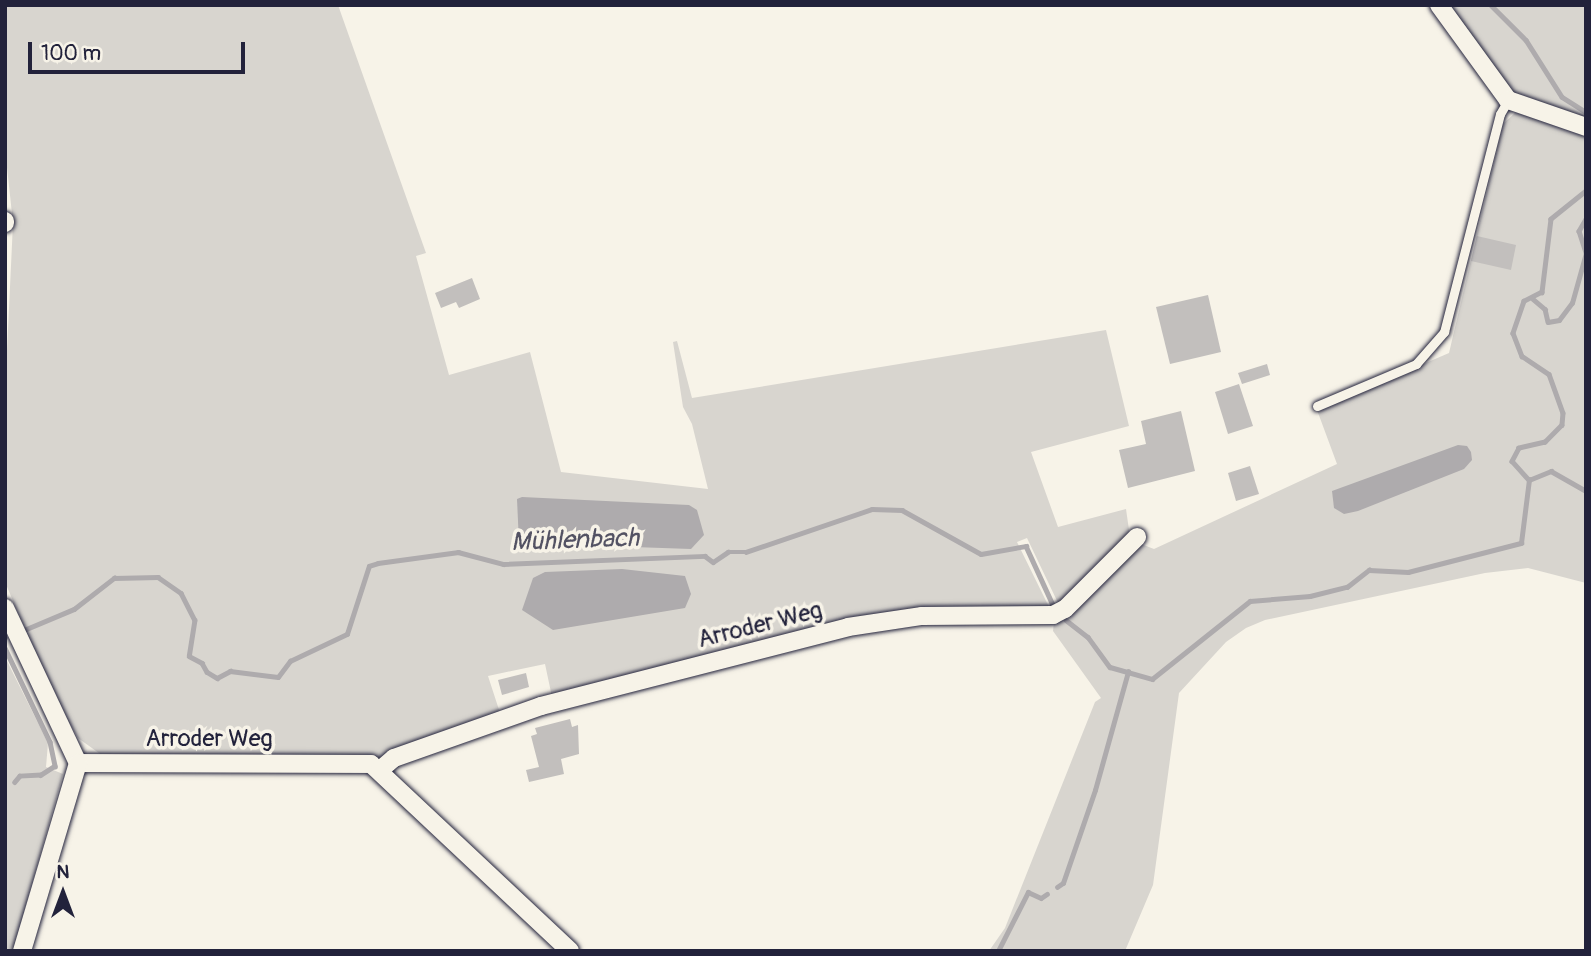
<!DOCTYPE html>
<meta charset="utf-8">
<style>
body{margin:0}
#map{position:relative;width:1591px;height:956px;overflow:hidden;background:#f7f3e8;font-family:Pangolin,sans-serif}
div>[style]{position:absolute}
.green>*{inset:0;background:#d8d5cf}
.water>*{inset:0;background:#aeabad}
.stream>*{height:4.5px;margin:-2.25px;padding:0 2.25px;transform-origin:2.25px;border-radius:2.25px;background:#aeabad}
.building>*{inset:0;background:#c2bfbd}
.roads{filter:drop-shadow(0 0 2px #22223b) drop-shadow(0 0 2px #22223b)}
.service>*{height:9px;margin:-4.5px;padding:0 4.5px;transform-origin:4.5px;border-radius:4.5px;background:#f7f3e8}
.minor>*{height:18px;margin:-9px;padding:0 9px;transform-origin:9px;border-radius:9px;background:#f7f3e8}
span{translate:-50% -50%;white-space:nowrap;text-align:center;line-height:1.15;-webkit-text-stroke:7px #f7f3e8;paint-order:stroke}
.street-label{font-size:24px;color:#22223b}
.water-label{font-size:26px;color:#535263;font-style:italic}
.frame{position:absolute;inset:0;border:7px solid #22223b;pointer-events:none}
.north{position:absolute;left:28px;top:858px;width:70px;height:70px;-webkit-text-stroke:5px #f7f3e8;paint-order:stroke;rotate:0deg;font-size:19px;font-weight:700;line-height:28px;text-align:center;color:#22223b}
.north::after{content:'';display:block;margin:auto;width:24px;height:32px;background:#22223b;clip-path:polygon(50% 0,100% 100%,50% 72%,0 100%)}
.scale{position:absolute;left:28px;top:42px;width:217px;height:32px;box-sizing:border-box;border:4px solid #22223b;border-top:0;padding-left:9px;font-size:21px;line-height:24px;white-space:nowrap;color:#22223b;-webkit-text-stroke:5px #f7f3e8;paint-order:stroke}
</style>
<div id="map">
<div class="green">
<i style="clip-path:polygon(5px 5px,338px 5px,426px 253px,416px 256px,449px 375px,530px 352px,561px 472px,708px 489px,692px 424px,683px 407px,673px 342px,677px 341px,692px 398px,1106px 330px,1129px 426px,1031px 452px,1058px 527px,1126px 509px,1130px 537px,1059px 605px,1027px 538px,1017px 542px,1050px 609px,922px 609px,552px 697px,545px 664px,488px 676px,501px 716px,377px 758px,103px 756px,78px 738px,51px 691px,5px 582px,5px 393px,13px 223px,5px 149px)"></i>
<i style="clip-path:polygon(1446px 5px,1586px 5px,1586px 120px,1513px 95px)"></i>
<i style="clip-path:polygon(1516px 112px,1586px 133px,1586px 583px,1528px 568px,1485px 573px,1265px 620px,1246px 628px,1226px 642px,1179px 693px,1153px 885px,1125px 951px,989px 951px,1005px 928px,1095px 702px,1101px 698px,1053px 631px,1054px 622px,1136px 542px,1154px 549px,1337px 464px,1317px 410px,1449px 353px,1503px 124px)"></i>
<i style="clip-path:polygon(5px 657px,48px 743px,46px 767px,63px 774px,13px 951px,5px 951px)"></i>
</div>
<div class="water">
<i style="clip-path:polygon(1458px 445px,1467px 446px,1471px 452px,1472px 460px,1464px 469px,1358px 511px,1344px 514px,1334px 508px,1332px 491px)"></i>
<i style="clip-path:polygon(522px 497px,689px 505px,697px 510px,704px 535px,691px 549px,519px 543px,517px 499px)"></i>
<i style="clip-path:polygon(622px 569px,685px 576px,691px 594px,685px 608px,553px 630px,522px 610px,533px 578px,545px 572px)"></i>
</div>
<div class="stream">
<i style="left:1491px;top:5px;width:49px;rotate:45deg"></i>
<i style="left:1526px;top:40px;width:67px;rotate:57.7deg"></i>
<i style="left:1562px;top:97px;width:28px;rotate:32deg"></i>
<i style="left:1586px;top:191px;width:45px;rotate:141.3deg"></i>
<i style="left:1551px;top:219px;width:74px;rotate:97deg"></i>
<i style="left:1542px;top:292px;width:20px;rotate:153deg"></i>
<i style="left:1524px;top:301px;width:34px;rotate:109deg"></i>
<i style="left:1513px;top:333px;width:25px;rotate:69deg"></i>
<i style="left:1522px;top:356px;width:32px;rotate:34deg"></i>
<i style="left:1549px;top:374px;width:41px;rotate:70.3deg"></i>
<i style="left:1563px;top:413px;width:12px;rotate:95deg"></i>
<i style="left:1562px;top:425px;width:24px;rotate:135deg"></i>
<i style="left:1545px;top:442px;width:27px;rotate:167deg"></i>
<i style="left:1519px;top:448px;width:15px;rotate:118deg"></i>
<i style="left:1512px;top:461px;width:25px;rotate:48deg"></i>
<i style="left:1529px;top:480px;width:24px;rotate:-22deg"></i>
<i style="left:1551px;top:471px;width:40px;rotate:29.7deg"></i>
<i style="left:1586px;top:219px;width:14px;rotate:120deg"></i>
<i style="left:1579px;top:231px;width:22px;rotate:72deg"></i>
<i style="left:1533px;top:299px;width:16px;rotate:40deg"></i>
<i style="left:1545px;top:309px;width:13px;rotate:77deg"></i>
<i style="left:1548px;top:322px;width:11px;rotate:-10deg"></i>
<i style="left:1559px;top:320px;width:21px;rotate:-53deg"></i>
<i style="left:1572px;top:303px;width:52px;rotate:-74.4deg"></i>
<i style="left:1066px;top:620px;width:28px;rotate:38deg"></i>
<i style="left:1088px;top:637px;width:37px;rotate:54deg"></i>
<i style="left:1110px;top:667px;width:44px;rotate:15.9deg"></i>
<i style="left:1152px;top:679px;width:125px;rotate:-38.5deg"></i>
<i style="left:1250px;top:601px;width:60px;rotate:-4.8deg"></i>
<i style="left:1310px;top:596px;width:38px;rotate:-14deg"></i>
<i style="left:1347px;top:587px;width:28px;rotate:-38deg"></i>
<i style="left:1369px;top:570px;width:39px;rotate:3deg"></i>
<i style="left:1408px;top:572px;width:117px;rotate:-14.4deg"></i>
<i style="left:1521px;top:543px;width:64px;rotate:-82.8deg"></i>
<i style="left:24px;top:630px;width:54px;rotate:-22.8deg"></i>
<i style="left:74px;top:609px;width:51px;rotate:-37.8deg"></i>
<i style="left:114px;top:578px;width:44px;rotate:-1.3deg"></i>
<i style="left:158px;top:577px;width:28px;rotate:35deg"></i>
<i style="left:181px;top:593px;width:30px;rotate:63deg"></i>
<i style="left:195px;top:620px;width:36px;rotate:99deg"></i>
<i style="left:189px;top:656px;width:15px;rotate:28deg"></i>
<i style="left:202px;top:663px;width:10px;rotate:61deg"></i>
<i style="left:207px;top:672px;width:12px;rotate:31deg"></i>
<i style="left:217px;top:678px;width:15px;rotate:-28deg"></i>
<i style="left:230px;top:671px;width:48px;rotate:7.1deg"></i>
<i style="left:278px;top:677px;width:20px;rotate:-53deg"></i>
<i style="left:290px;top:661px;width:63px;rotate:-25.3deg"></i>
<i style="left:347px;top:634px;width:71px;rotate:-72.1deg"></i>
<i style="left:369px;top:566px;width:9px;rotate:-18deg"></i>
<i style="left:378px;top:563px;width:81px;rotate:-7.8deg"></i>
<i style="left:458px;top:552px;width:47px;rotate:14.9deg"></i>
<i style="left:503px;top:564px;width:202px;rotate:-2.3deg"></i>
<i style="left:705px;top:556px;width:10px;rotate:37deg"></i>
<i style="left:713px;top:562px;width:18px;rotate:-34deg"></i>
<i style="left:728px;top:552px;width:18px"></i>
<i style="left:746px;top:552px;width:133px;rotate:-18.8deg"></i>
<i style="left:872px;top:509px;width:30px;rotate:2deg"></i>
<i style="left:902px;top:510px;width:90px;rotate:29.1deg"></i>
<i style="left:981px;top:554px;width:46px;rotate:-10.1deg"></i>
<i style="left:1026px;top:546px;width:65px;rotate:65.4deg"></i>
<i style="left:5px;top:638px;width:1px"></i>
<i style="left:5px;top:648px;width:104px;rotate:64.4deg"></i>
<i style="left:50px;top:742px;width:25px;rotate:78deg"></i>
<i style="left:55px;top:766px;width:17px;rotate:147deg"></i>
<i style="left:41px;top:775px;width:21px;rotate:177deg"></i>
<i style="left:20px;top:776px;width:8px;rotate:130deg"></i>
<i style="left:1057px;top:887px;width:7px;rotate:-34deg"></i>
<i style="left:1063px;top:883px;width:98px;rotate:-71deg"></i>
<i style="left:1095px;top:790px;width:123px;rotate:-74.4deg"></i>
<i style="left:998px;top:951px;width:66px;rotate:-63deg"></i>
<i style="left:1028px;top:892px;width:14px;rotate:25deg"></i>
<i style="left:1041px;top:898px;width:7px;rotate:-34deg"></i>
</div>
<div class="building">
<i style="clip-path:polygon(1477px 236px,1516px 245px,1511px 270px,1471px 261px)"></i>
<i style="clip-path:polygon(472px 278px,480px 299px,459px 308px,456px 302px,441px 308px,435px 293px)"></i>
<i style="clip-path:polygon(1208px 295px,1221px 352px,1170px 364px,1156px 307px)"></i>
<i style="clip-path:polygon(1267px 364px,1270px 375px,1242px 384px,1238px 373px)"></i>
<i style="clip-path:polygon(1239px 384px,1253px 426px,1228px 434px,1215px 392px)"></i>
<i style="clip-path:polygon(1181px 411px,1195px 471px,1128px 488px,1119px 450px,1146px 444px,1141px 421px)"></i>
<i style="clip-path:polygon(1250px 466px,1259px 494px,1236px 501px,1228px 473px)"></i>
<i style="clip-path:polygon(526px 673px,529px 687px,502px 695px,498px 680px)"></i>
<i style="clip-path:polygon(570px 719px,572px 727px,578px 725px,579px 754px,561px 759px,564px 774px,529px 782px,526px 770px,539px 767px,531px 736px,537px 734px,535px 728px)"></i>
</div>
<div class="roads">
<div class="service">
<i style="left:1317px;top:406px;width:108px;rotate:-23deg"></i>
<i style="left:1416px;top:364px;width:43px;rotate:-48.8deg"></i>
<i style="left:1444px;top:332px;width:225px;rotate:-75.6deg"></i>
<i style="left:1500px;top:114px;width:16px;rotate:-60deg"></i>
</div>
<div class="minor">
<i style="left:1439px;top:5px;width:117px;rotate:54deg"></i>
<i style="left:1508px;top:100px;width:83px;rotate:19.1deg"></i>
<i style="left:5px;top:221px;width:2px;rotate:90deg"></i>
<i style="left:5px;top:608px;width:171px;rotate:64.8deg"></i>
<i style="left:78px;top:763px;width:293px;rotate:0.2deg"></i>
<i style="left:371px;top:764px;width:273px;rotate:43.2deg"></i>
<i style="left:380px;top:770px;width:18px;rotate:-41deg"></i>
<i style="left:394px;top:758px;width:156px;rotate:-19.5deg"></i>
<i style="left:541px;top:706px;width:317px;rotate:-14.4deg"></i>
<i style="left:848px;top:627px;width:75px;rotate:-8.5deg"></i>
<i style="left:922px;top:616px;width:131px;rotate:-0.4deg"></i>
<i style="left:1053px;top:615px;width:13px;rotate:-27deg"></i>
<i style="left:1065px;top:609px;width:102px;rotate:-45deg"></i>
<i style="left:22px;top:951px;width:196px;rotate:-73.4deg"></i>
</div>
</div>
<div class="street-label">
<span style="left:760px;top:625px;rotate:-14deg">Arroder Weg</span>
<span style="left:209px;top:739px">Arroder Weg</span>
</div>
<div class="water-label">
<span style="left:575px;top:541px;rotate:-2deg">Mühlenbach</span>
</div>
<div class="frame"></div>
<div class="north">N</div>
<div class="scale">100 m</div>
</div>
